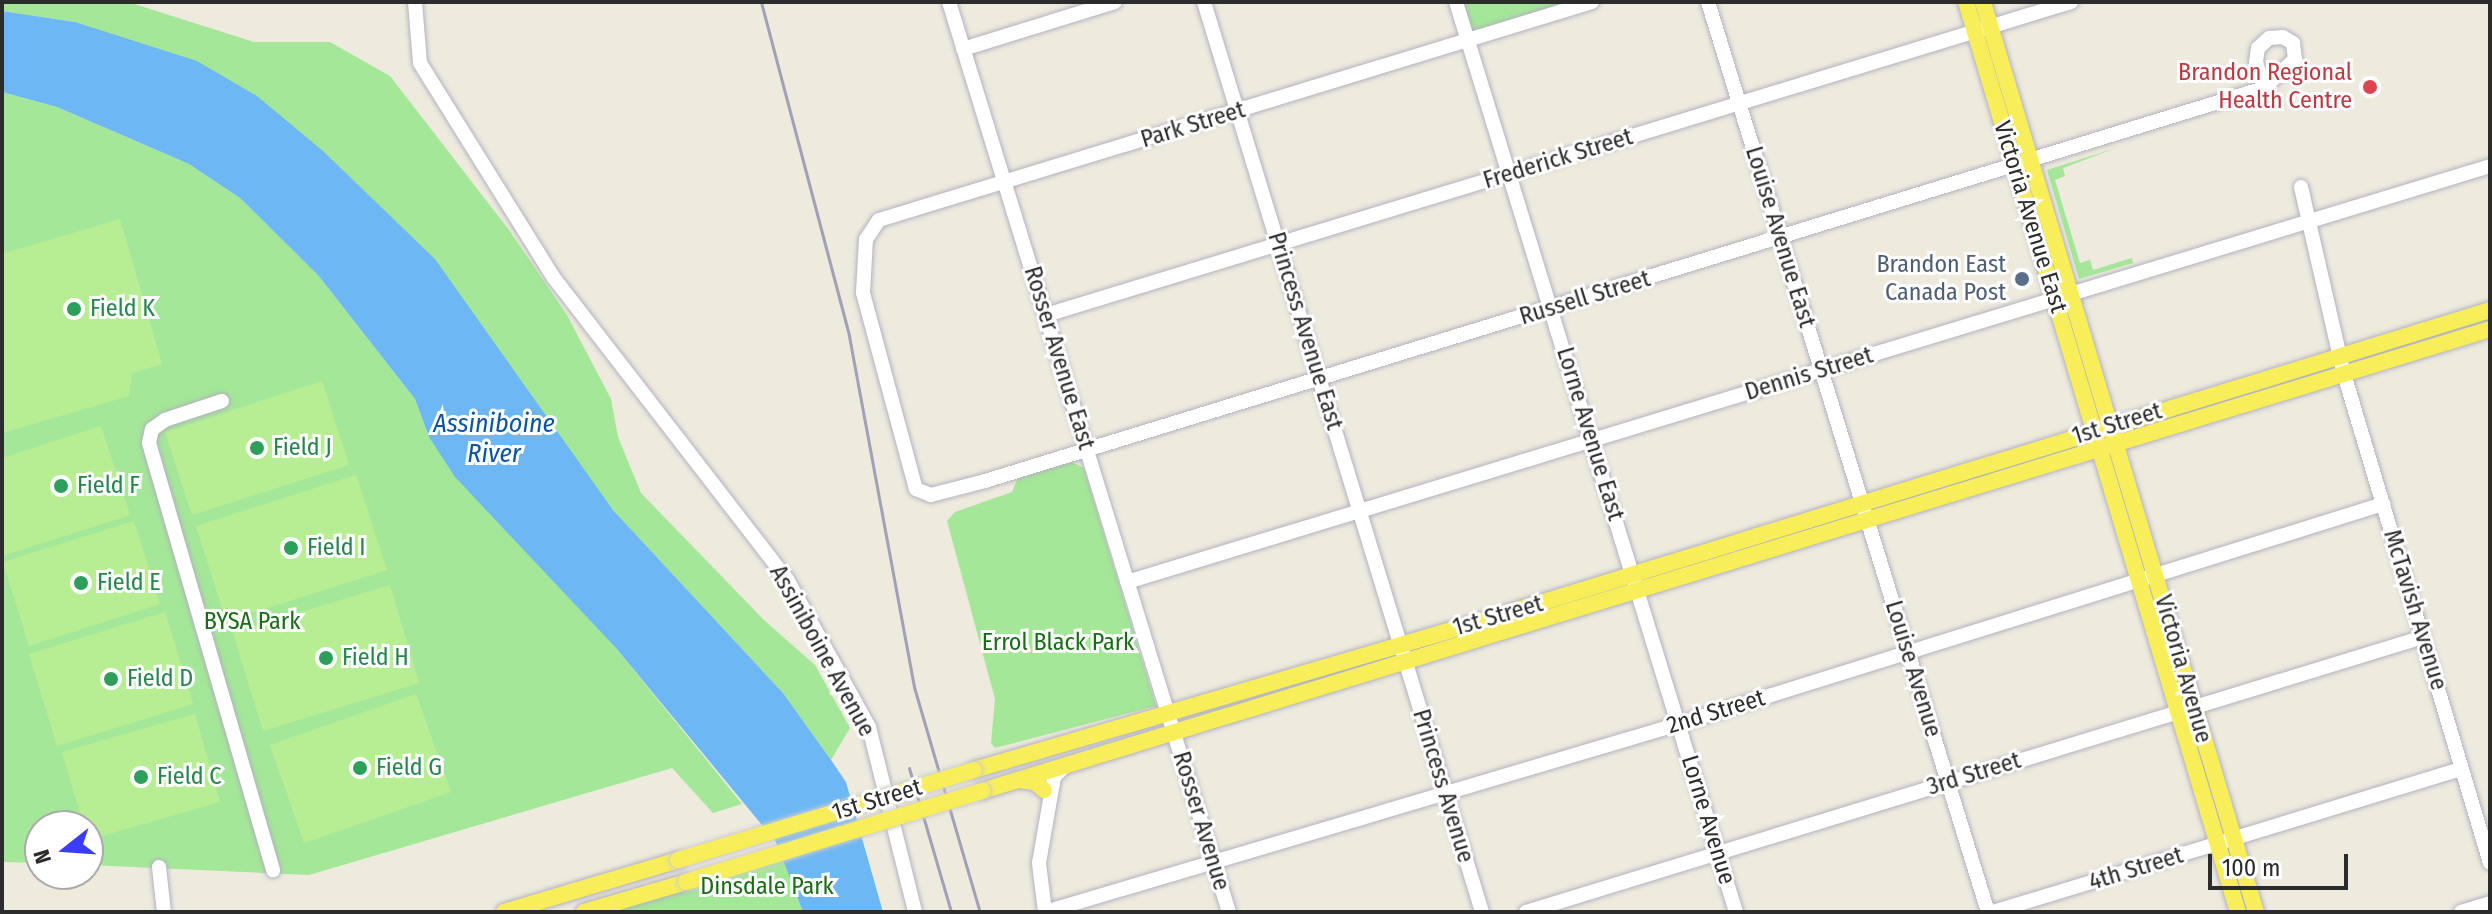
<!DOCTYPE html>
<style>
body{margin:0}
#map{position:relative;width:2492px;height:914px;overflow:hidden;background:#eeeade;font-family:"Fira Sans Condensed",sans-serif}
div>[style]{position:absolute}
.green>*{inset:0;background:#a5e798}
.pitch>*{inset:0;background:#b8ee93}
.water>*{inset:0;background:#6db8f4}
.roads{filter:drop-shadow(0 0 2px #b2b2c0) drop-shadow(0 0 2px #b2b2c0)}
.minor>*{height:14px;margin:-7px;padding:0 7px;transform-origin:7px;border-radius:7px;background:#fff}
.major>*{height:16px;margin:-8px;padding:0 8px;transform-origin:8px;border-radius:8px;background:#f7ee5a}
.rail>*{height:3px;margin:-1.5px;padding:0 1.5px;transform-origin:1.5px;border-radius:1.5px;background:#a0a0b7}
.bridges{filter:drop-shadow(0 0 2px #ccc) drop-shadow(0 0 2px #ccc)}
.major-bridge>*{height:16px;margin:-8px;padding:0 8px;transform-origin:8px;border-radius:8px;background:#f7ee5a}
.dots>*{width:22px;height:22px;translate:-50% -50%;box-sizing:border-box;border:4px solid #fff;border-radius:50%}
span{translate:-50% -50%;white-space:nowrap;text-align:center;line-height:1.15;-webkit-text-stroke:6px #fff;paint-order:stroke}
.health-label{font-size:24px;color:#be3a42}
.right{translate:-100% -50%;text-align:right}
.street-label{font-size:24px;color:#2c2c2c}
.service-label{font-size:24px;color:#4e5e75}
.leisure-label{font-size:24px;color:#27864d}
.left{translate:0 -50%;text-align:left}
.park-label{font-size:24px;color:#1a6d17}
.water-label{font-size:26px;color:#0853a4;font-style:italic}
.frame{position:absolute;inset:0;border:4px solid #2c2c2c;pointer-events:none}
.north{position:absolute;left:24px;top:810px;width:80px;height:80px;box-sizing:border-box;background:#fff;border:2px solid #ababab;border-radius:50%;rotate:253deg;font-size:22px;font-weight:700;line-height:32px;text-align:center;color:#2c2c2c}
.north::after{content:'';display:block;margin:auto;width:28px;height:36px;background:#3a3cff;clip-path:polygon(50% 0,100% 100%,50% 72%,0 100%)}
.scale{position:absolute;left:2208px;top:854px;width:140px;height:36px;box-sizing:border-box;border:4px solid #2c2c2c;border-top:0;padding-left:10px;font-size:24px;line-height:28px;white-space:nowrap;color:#2c2c2c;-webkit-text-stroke:6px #fff;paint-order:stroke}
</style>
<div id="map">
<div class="green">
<i style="clip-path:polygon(2px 2px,128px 2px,254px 42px,330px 42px,390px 76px,509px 230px,567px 315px,611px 399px,618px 437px,641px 493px,764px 620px,815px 665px,850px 728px,831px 760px,783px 693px,613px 510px,534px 404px,75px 22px,2px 11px)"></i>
<i style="clip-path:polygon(1456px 2px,1592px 2px,1467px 40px)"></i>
<i style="clip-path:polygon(2px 92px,57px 107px,189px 164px,240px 198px,318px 275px,415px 399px,429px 437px,616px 648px,742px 804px,713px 813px,672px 768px,309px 875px,88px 865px,88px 826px,40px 826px,40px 863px,2px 862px)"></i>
<i style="clip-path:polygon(2116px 148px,2063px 168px,2065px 176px,2055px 180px,2080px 263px,2090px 260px,2093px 270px,2132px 258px,2133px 263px,2079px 279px,2047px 170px)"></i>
<i style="clip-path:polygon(1070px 461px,1084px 468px,1156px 706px,995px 748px,991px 743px,995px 699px,947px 521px,955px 512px,1012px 492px,1019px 475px)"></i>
<i style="clip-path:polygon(781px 855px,803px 912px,592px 912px)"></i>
</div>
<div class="pitch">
<i style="clip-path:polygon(120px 219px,162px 364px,132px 373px,129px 396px,2px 433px,2px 254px)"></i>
<i style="clip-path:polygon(322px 381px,349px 465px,192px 515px,165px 432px)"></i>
<i style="clip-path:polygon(101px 426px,130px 515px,2px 556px,2px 458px)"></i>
<i style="clip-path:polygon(356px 475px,387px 570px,226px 621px,196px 526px)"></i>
<i style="clip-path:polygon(134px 521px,160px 604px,29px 646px,3px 562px)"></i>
<i style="clip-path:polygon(390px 585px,419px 683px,263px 731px,233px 633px)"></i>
<i style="clip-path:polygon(165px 612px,193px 704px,57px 746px,29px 654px)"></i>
<i style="clip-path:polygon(416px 694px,451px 792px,304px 843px,270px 745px)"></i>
<i style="clip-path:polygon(195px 714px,220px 802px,88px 840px,62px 752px)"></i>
</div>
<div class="water">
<i style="clip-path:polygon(2px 11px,75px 22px,197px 61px,257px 96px,323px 151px,435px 259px,613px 510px,783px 693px,831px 760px,846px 782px,883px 912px,803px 912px,776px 842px,616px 648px,455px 477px,429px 437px,415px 399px,318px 275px,240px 198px,189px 164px,57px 107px,2px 92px)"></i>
</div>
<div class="roads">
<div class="minor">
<i style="left:415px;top:2px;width:61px;rotate:85.3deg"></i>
<i style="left:420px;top:63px;width:253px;rotate:58.1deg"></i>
<i style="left:554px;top:278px;width:381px;rotate:52.3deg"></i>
<i style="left:787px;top:579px;width:169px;rotate:61deg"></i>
<i style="left:869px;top:727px;width:191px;rotate:76deg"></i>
<i style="left:949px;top:2px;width:952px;rotate:72.9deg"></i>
<i style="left:1204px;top:2px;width:952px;rotate:73.01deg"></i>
<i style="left:1456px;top:2px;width:952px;rotate:72.9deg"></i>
<i style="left:1592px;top:2px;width:746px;rotate:163deg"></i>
<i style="left:879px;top:220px;width:23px;rotate:124deg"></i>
<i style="left:866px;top:239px;width:54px;rotate:93.2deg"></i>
<i style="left:863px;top:293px;width:203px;rotate:74.9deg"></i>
<i style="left:916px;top:489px;width:16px;rotate:22deg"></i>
<i style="left:931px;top:495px;width:56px;rotate:-14.5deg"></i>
<i style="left:985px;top:481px;width:1338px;rotate:-17.08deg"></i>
<i style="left:1708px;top:2px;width:952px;rotate:72.9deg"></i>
<i style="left:2283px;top:37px;width:12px;rotate:31deg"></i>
<i style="left:2293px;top:43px;width:16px;rotate:83deg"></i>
<i style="left:2295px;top:59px;width:42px;rotate:136.9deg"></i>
<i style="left:2264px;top:88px;width:27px;rotate:-107deg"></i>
<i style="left:2256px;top:62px;width:14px;rotate:-82deg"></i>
<i style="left:2258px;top:48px;width:15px;rotate:-42deg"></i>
<i style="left:2269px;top:38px;width:14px;rotate:-4deg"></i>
<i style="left:963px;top:49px;width:159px;rotate:-17.2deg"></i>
<i style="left:2301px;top:187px;width:192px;rotate:77.1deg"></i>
<i style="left:2344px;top:374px;width:510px;rotate:73.38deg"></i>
<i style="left:1046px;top:315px;width:1072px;rotate:-16.98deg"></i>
<i style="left:222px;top:401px;width:60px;rotate:161.6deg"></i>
<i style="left:165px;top:420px;width:16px;rotate:145deg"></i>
<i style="left:152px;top:429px;width:14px;rotate:102deg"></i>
<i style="left:149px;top:443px;width:445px;rotate:73.8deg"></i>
<i style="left:1127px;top:582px;width:1425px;rotate:-16.97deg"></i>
<i style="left:159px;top:867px;width:45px;rotate:83.7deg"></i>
<i style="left:1045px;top:912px;width:661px;rotate:-16.52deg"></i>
<i style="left:1679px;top:724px;width:738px;rotate:-17.35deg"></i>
<i style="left:1045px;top:912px;width:49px;rotate:-97deg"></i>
<i style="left:1039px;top:863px;width:87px;rotate:-80.1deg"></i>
<i style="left:1054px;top:777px;width:18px;rotate:-45deg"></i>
<i style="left:1526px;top:912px;width:938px;rotate:-17.04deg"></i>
<i style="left:1993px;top:912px;width:490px;rotate:-17deg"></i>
<i style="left:2461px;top:912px;width:30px;rotate:-17deg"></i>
</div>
<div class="major">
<i style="left:1966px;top:2px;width:950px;rotate:73.36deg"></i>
<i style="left:1983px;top:2px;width:950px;rotate:73.3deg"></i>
<i style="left:974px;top:770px;width:519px;rotate:-16.34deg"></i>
<i style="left:1472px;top:624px;width:1065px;rotate:-17.14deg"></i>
<i style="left:1018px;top:780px;width:17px;rotate:7deg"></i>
<i style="left:1035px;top:782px;width:12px;rotate:42deg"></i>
<i style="left:982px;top:791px;width:1577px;rotate:-17.03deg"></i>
<i style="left:504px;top:912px;width:182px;rotate:-16.6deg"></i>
<i style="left:584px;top:912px;width:106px;rotate:-16.4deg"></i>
</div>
</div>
<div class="rail">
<i style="left:761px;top:2px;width:345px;rotate:75.2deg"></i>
<i style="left:849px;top:336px;width:357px;rotate:79.5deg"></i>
<i style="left:914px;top:687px;width:234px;rotate:73.7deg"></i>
<i style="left:909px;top:768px;width:150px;rotate:73.7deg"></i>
</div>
<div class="bridges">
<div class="major-bridge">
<i style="left:678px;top:860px;width:309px;rotate:-16.9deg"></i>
<i style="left:686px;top:882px;width:310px;rotate:-17.1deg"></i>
</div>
</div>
<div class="dots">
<i style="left:2370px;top:87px;background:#e0444e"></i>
<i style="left:2022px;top:279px;background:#5c6f8a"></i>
<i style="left:74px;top:309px;background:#2e9e5b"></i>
<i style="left:257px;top:448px;background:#2e9e5b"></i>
<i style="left:61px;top:486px;background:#2e9e5b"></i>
<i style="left:291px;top:548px;background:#2e9e5b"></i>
<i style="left:81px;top:583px;background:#2e9e5b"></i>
<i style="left:326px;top:658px;background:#2e9e5b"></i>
<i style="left:111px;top:679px;background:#2e9e5b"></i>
<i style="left:360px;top:768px;background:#2e9e5b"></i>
<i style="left:141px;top:777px;background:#2e9e5b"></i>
</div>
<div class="health-label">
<span class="right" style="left:2352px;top:87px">Brandon Regional<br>Health Centre</span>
</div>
<div class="street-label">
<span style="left:1193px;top:125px;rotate:-17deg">Park Street</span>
<span style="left:1558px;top:159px;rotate:-17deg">Frederick Street</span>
<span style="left:2030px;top:217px;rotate:73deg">Victoria Avenue East</span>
<span style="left:1780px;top:237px;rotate:73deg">Louise Avenue East</span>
<span style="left:1585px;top:298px;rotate:-17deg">Russell Street</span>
<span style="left:1305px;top:331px;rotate:73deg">Princess Avenue East</span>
<span style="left:1059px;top:358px;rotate:73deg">Rosser Avenue East</span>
<span style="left:1809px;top:374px;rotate:-17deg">Dennis Street</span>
<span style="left:2117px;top:424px;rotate:-17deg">1st Street</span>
<span style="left:1590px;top:434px;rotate:73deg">Lorne Avenue East</span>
<span style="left:2415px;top:610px;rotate:73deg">McTavish Avenue</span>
<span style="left:1498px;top:616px;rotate:-16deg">1st Street</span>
<span style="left:822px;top:651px;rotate:61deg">Assiniboine Avenue</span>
<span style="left:1913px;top:669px;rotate:73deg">Louise Avenue</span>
<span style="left:2183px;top:669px;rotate:74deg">Victoria Avenue</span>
<span style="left:1716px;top:712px;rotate:-17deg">2nd Street</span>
<span style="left:1974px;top:774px;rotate:-17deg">3rd Street</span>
<span style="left:1443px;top:786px;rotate:73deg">Princess Avenue</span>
<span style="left:877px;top:800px;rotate:-17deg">1st Street</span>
<span style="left:1708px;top:820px;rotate:73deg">Lorne Avenue</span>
<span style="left:1201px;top:821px;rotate:73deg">Rosser Avenue</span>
<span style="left:2136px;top:869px;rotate:-17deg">4th Street</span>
</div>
<div class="service-label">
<span class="right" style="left:2006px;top:279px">Brandon East<br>Canada Post</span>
</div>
<div class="leisure-label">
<span class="left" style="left:90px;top:309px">Field K</span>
<span class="left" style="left:273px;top:448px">Field J</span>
<span class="left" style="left:77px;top:486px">Field F</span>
<span class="left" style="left:307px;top:548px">Field I</span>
<span class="left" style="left:97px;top:583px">Field E</span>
<span class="left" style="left:342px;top:658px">Field H</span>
<span class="left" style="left:127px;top:679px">Field D</span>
<span class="left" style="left:376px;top:768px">Field G</span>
<span class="left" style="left:157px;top:777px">Field C</span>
</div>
<div class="park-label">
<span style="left:252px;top:622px">BYSA Park</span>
<span style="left:1058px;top:643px">Errol Black Park</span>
<span style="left:767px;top:887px">Dinsdale Park</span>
</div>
<div class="water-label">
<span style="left:494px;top:439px">Assiniboine<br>River</span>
</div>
<div class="frame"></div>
<div class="north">N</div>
<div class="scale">100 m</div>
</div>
